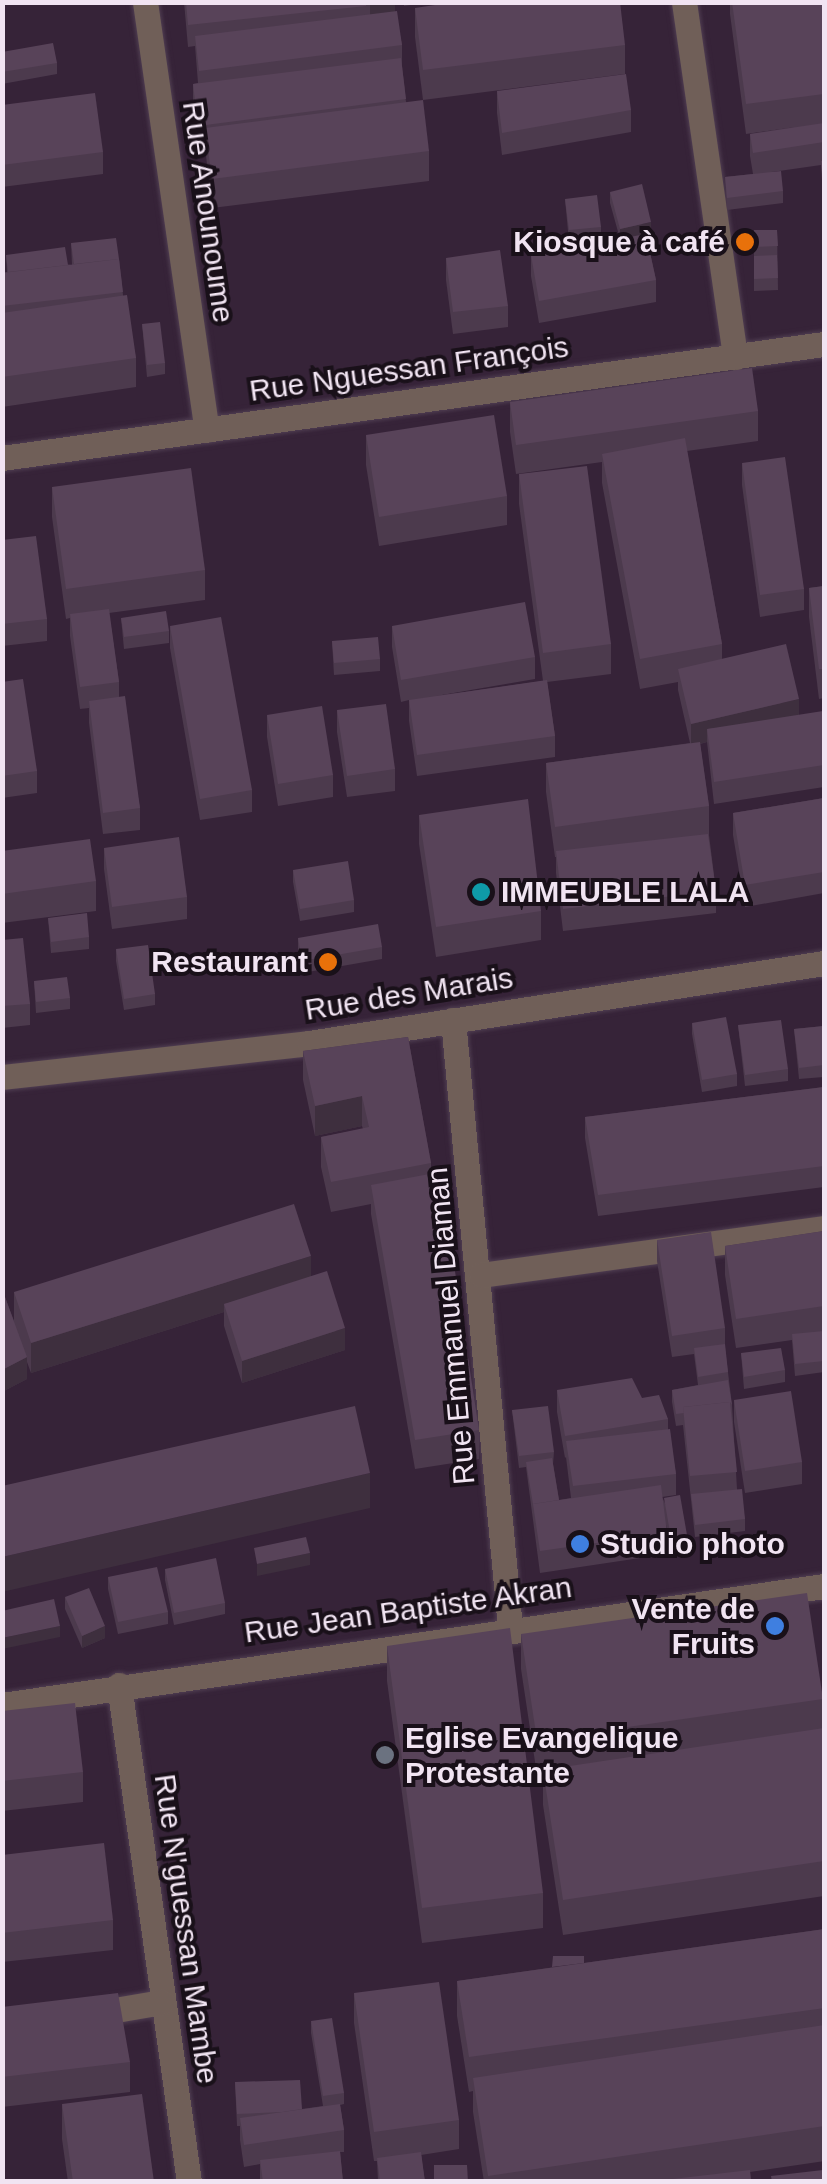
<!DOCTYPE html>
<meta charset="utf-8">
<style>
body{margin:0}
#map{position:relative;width:827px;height:2184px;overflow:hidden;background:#362338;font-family:Helvetica,sans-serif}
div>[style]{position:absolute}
.roads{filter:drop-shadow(0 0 2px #503e52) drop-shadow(0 0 2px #503e52)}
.minor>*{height:25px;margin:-12.5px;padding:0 12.5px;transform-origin:12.5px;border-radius:12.5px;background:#705f58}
.wall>*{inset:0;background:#4c3a4d}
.shaded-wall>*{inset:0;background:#3e2f3e}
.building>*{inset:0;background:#584359}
.dots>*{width:28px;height:28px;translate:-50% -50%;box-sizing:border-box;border:5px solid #191019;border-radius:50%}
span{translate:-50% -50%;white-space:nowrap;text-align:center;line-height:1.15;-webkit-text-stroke:8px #191019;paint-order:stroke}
.street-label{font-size:30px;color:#f1e4f2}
.poi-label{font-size:30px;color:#f1e4f2;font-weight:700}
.right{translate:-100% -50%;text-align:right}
.left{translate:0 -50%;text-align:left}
.frame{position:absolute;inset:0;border:5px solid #f1e4f2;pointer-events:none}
</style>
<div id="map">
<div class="roads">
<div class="minor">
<i style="left:145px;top:2px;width:432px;rotate:81.8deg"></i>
<i style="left:684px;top:2px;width:359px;rotate:81.8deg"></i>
<i style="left:2px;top:458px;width:830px;rotate:-7.9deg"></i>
<i style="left:453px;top:1020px;width:611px;rotate:84.64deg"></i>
<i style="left:2px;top:1077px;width:309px;rotate:-6.3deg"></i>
<i style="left:309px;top:1043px;width:521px;rotate:-8.83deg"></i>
<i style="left:481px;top:1275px;width:346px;rotate:-7.8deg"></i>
<i style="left:119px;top:1685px;width:502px;rotate:81.98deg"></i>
<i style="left:2px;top:1705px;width:831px;rotate:-8.24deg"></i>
<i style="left:86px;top:2015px;width:77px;rotate:-9.7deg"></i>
</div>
</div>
<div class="wall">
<i style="clip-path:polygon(184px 2px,395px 2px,395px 11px,402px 45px,402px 66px,406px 102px,429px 151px,429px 181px,212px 208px,205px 147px,198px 148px,193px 106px,193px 84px,198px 83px,195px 46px,188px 47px)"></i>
<i style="clip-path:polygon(404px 2px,430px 2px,404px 6px)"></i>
<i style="clip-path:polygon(730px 2px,824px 2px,824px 211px,821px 165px,772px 172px,783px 191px,783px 203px,727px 210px,725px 177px,753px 174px,750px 156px,750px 134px,796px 127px,746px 134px,730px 14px)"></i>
<i style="clip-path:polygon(415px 8px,625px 45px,625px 74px,423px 100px,415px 37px)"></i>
<i style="clip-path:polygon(2px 52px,57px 63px,57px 74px,2px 84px)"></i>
<i style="clip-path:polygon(497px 91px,631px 110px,631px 132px,502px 155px,497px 113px)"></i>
<i style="clip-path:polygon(2px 105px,103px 152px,103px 174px,2px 187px)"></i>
<i style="clip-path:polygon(610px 192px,651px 233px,646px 235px,656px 280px,656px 302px,539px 323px,531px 276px,531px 255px,620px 239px,610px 203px)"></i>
<i style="clip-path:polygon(565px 199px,601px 227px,601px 238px,569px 242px)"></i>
<i style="clip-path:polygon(754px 230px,777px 230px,778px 290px,754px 291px)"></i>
<i style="clip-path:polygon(71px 243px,119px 259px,123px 295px,136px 358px,136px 387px,2px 407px,2px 273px,7px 272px,6px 255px,72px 265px)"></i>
<i style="clip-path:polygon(446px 258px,508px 306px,508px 327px,453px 334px,446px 280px)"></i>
<i style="clip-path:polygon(142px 324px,165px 363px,165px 374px,147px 377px)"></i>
<i style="clip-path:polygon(510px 402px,758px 411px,758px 441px,687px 451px,722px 644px,722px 659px,799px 715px,824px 722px,824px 787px,714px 804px,707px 742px,700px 744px,709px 806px,709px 835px,716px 891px,716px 913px,563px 931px,556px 873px,556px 857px,555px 857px,546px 792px,546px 763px,690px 743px,678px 690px,678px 682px,640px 689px,602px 483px,602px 462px,516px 474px,510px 432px)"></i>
<i style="clip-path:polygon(366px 435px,507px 496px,507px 525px,379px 546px,366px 465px)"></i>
<i style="clip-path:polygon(742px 463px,804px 589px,804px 610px,760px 617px,742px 485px)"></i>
<i style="clip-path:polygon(519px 474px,611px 644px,611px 674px,547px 682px,555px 736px,555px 757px,417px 776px,409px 721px,409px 700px,401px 702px,392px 647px,392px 626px,535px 657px,535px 679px,436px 696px,543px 681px,519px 504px)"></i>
<i style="clip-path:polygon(52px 487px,205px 570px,205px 600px,109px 613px,119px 682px,119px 697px,140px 808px,140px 830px,103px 834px,89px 723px,89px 708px,80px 709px,70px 636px,70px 618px,66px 619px,52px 517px)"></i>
<i style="clip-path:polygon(2px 540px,47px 619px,47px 641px,2px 646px)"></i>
<i style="clip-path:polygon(824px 586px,824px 698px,819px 699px,809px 617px,809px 588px)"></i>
<i style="clip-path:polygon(121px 618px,169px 631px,169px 643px,124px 649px)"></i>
<i style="clip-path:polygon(170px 626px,252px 790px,252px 812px,200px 820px,170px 648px)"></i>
<i style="clip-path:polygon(332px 641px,380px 659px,380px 671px,334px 675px)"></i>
<i style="clip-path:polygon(2px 682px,37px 771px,37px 793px,2px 798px)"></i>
<i style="clip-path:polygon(337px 710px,395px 769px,395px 791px,347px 797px,337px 732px)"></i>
<i style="clip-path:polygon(267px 715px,333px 775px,333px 797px,278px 806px,267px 737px)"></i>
<i style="clip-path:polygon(824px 798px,824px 893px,745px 907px,733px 835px,733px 813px)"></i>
<i style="clip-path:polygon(419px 815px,541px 911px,541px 940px,436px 957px,419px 844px)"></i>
<i style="clip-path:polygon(104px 848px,187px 897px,187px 919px,112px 929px,104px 869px)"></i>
<i style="clip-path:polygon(2px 851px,96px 881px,96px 911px,2px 923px)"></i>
<i style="clip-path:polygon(293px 870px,354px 900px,354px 912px,300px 921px,293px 882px)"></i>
<i style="clip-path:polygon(48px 918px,89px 937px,89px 949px,51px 953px)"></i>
<i style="clip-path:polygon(298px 938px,382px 947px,382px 959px,302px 973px,298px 949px)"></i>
<i style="clip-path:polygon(2px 940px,30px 1004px,30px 1025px,2px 1028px)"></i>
<i style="clip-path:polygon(116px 949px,155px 994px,155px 1005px,124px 1010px,116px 961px)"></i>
<i style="clip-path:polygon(34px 981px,70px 998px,70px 1009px,36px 1013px)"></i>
<i style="clip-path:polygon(692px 1023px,737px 1074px,737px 1086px,702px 1092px,692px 1034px)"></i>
<i style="clip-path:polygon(738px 1025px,788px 1069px,788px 1081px,745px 1086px)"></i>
<i style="clip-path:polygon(824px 1026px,824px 1077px,799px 1079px,794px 1029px)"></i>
<i style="clip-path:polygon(408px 1037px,431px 1163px,431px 1174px,479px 1430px,479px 1459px,415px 1469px,371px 1214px,371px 1204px,331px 1212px,321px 1167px,321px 1137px,363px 1129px,362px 1126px,315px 1136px,303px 1080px,303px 1051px)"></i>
<i style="clip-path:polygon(824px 1087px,824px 1187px,598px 1216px,585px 1138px,585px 1117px)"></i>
<i style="clip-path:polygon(824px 1231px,824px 1372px,795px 1376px,792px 1340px,736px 1348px,725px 1275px,725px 1246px)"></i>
<i style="clip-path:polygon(657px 1240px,725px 1328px,725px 1348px,732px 1405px,737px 1489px,745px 1519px,745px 1531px,695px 1537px,683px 1425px,676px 1426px,672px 1402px,672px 1390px,698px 1385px,694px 1354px,672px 1357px,657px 1261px)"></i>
<i style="clip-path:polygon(311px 1277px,345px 1350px,242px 1383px,224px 1326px,224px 1312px,31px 1373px,27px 1362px,27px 1379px,2px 1392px,2px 1289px,14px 1321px,14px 1292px)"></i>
<i style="clip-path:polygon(741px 1353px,785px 1370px,785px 1382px,744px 1389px)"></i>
<i style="clip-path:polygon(557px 1390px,642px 1398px,668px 1419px,668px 1429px,676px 1474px,676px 1495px,662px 1497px,687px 1547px,671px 1550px,666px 1525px,667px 1554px,540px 1573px,526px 1467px,519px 1468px,512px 1410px,554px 1452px,553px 1464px,559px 1500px,571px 1498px,566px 1457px,565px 1458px,557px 1412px)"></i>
<i style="clip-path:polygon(734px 1400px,802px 1462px,802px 1484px,745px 1493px,734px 1422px)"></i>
<i style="clip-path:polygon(165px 1569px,225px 1603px,225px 1614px,174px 1625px,165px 1580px)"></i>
<i style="clip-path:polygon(108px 1577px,168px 1612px,168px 1624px,118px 1634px,108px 1589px)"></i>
<i style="clip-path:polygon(65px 1597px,105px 1638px,82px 1648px,65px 1609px)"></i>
<i style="clip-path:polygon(521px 1634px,823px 1699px,824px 1896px,563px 1935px,543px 1805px,543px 1774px,537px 1775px,521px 1669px)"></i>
<i style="clip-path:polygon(387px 1646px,543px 1893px,543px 1928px,422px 1943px,387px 1681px)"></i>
<i style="clip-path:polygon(2px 1711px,83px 1772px,83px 1802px,2px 1811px)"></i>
<i style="clip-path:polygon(2px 1855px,113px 1920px,113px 1950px,2px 1962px)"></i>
<i style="clip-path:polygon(824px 1929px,824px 2161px,750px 2172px,751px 2182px,484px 2182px,473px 2112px,473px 2091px,469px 2092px,457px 2016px,457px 1981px)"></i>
<i style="clip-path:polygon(354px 1993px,459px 2120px,459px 2149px,421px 2155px,425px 2182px,378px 2182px,377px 2161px,374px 2161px,354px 2023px)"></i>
<i style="clip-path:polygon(2px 2007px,130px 2062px,130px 2092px,2px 2107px)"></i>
<i style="clip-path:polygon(311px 2021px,344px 2093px,344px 2104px,340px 2105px,344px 2130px,344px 2152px,340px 2152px,343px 2182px,260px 2182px,260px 2164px,244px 2167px,240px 2140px,240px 2126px,237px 2126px,235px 2082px,302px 2109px,323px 2106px,311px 2033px)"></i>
<i style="clip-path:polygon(62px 2104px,154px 2182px,68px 2182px,62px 2139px)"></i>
</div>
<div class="shaded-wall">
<i style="clip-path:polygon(370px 2px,395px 2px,395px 18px,370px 24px)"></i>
<i style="clip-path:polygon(651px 222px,651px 233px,620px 241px,620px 229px)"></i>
<i style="clip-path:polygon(799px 699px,799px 720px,707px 729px,707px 742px,691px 746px,691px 724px)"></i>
<i style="clip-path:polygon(362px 1096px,362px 1126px,315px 1136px,315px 1106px)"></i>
<i style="clip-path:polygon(311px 1256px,311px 1285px,224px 1304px,224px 1312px,31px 1373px,31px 1343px)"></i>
<i style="clip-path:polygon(345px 1328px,345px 1350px,242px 1383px,242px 1361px)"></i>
<i style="clip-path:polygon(27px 1357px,27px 1379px,2px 1392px,2px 1370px)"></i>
<i style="clip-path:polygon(370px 1473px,370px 1508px,2px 1592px,2px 1557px)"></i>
<i style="clip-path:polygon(687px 1535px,687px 1547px,671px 1550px,671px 1538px)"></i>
<i style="clip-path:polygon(310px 1553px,310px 1565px,257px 1576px,257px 1564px)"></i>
<i style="clip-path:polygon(60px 1626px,60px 1637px,2px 1649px,2px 1638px)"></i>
<i style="clip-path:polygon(105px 1626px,105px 1638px,82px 1648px,82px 1636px)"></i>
</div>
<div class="building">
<i style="clip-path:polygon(186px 2px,366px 2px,366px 6px,188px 25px)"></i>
<i style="clip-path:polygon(455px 2px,620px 2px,625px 45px,423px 70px,415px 8px)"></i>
<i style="clip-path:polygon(732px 2px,824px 2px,824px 94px,746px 104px)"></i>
<i style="clip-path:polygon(397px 11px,402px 45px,199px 71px,195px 36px)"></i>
<i style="clip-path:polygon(53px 43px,57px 63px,2px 72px,2px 52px)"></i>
<i style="clip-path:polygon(401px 58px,406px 99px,198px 126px,193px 84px)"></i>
<i style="clip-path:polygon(626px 74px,631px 110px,502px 133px,497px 91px)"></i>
<i style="clip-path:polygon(95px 93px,103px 152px,2px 165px,2px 105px)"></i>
<i style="clip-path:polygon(423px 100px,429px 151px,212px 179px,205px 128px)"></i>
<i style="clip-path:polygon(824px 123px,824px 142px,753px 153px,750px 134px)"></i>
<i style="clip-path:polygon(821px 161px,824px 161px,824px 200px)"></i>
<i style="clip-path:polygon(781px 171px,783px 191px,727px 198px,725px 177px)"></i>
<i style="clip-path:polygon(642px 184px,651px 222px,620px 229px,610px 192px)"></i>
<i style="clip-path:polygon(597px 195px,601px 227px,569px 230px,565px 199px)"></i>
<i style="clip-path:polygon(754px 230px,777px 230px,778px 246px,754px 247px)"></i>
<i style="clip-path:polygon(646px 234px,656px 280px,539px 301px,531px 255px)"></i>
<i style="clip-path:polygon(116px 238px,119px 259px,74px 264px,71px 243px)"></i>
<i style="clip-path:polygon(65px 247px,68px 265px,8px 272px,6px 255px)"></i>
<i style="clip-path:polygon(500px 250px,508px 306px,453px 312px,446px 258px)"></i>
<i style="clip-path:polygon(777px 255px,778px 278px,754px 279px,754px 256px)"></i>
<i style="clip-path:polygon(119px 259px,123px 292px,2px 306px,2px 273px)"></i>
<i style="clip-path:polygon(127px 295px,136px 358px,2px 377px,2px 313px)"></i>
<i style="clip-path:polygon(160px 322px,165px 363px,147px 365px,142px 324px)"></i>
<i style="clip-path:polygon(752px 368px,758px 411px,516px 445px,510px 402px)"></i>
<i style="clip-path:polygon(494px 415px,507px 496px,379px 517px,366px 435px)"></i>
<i style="clip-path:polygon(685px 438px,722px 644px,640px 659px,602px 454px)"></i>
<i style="clip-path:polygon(785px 457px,804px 589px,760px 595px,742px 463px)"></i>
<i style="clip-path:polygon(587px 466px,611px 644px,543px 653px,519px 474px)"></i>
<i style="clip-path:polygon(191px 468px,205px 570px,66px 589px,52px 487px)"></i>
<i style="clip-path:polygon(36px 536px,47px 619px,2px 624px,2px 540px)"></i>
<i style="clip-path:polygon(824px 586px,824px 669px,819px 669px,809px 588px)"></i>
<i style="clip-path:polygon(525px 602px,535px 657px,401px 680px,392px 626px)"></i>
<i style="clip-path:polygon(109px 609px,119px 682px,80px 687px,70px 614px)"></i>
<i style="clip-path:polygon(166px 611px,169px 631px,124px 637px,121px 618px)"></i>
<i style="clip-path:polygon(221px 617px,252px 790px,200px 799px,170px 626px)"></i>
<i style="clip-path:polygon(378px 637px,380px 659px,334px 663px,332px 641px)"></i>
<i style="clip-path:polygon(786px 644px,799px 699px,691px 724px,678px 669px)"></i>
<i style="clip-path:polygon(23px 679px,37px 771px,2px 776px,2px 682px)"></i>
<i style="clip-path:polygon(547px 680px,555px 736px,417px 755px,409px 700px)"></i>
<i style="clip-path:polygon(125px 696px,140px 808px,103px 813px,89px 701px)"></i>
<i style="clip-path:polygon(386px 704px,395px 769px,347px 776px,337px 710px)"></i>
<i style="clip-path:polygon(322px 706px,333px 775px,278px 784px,267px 715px)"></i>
<i style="clip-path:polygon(823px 711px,824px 722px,824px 765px,714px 782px,707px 729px)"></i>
<i style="clip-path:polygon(700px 742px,709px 806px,555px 827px,546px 763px)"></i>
<i style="clip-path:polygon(824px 798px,824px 872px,745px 885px,733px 813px)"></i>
<i style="clip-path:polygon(528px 799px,541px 911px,436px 927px,419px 815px)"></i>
<i style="clip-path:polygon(708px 834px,716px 891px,563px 909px,556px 851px)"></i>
<i style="clip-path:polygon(179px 837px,187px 897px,112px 907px,104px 848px)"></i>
<i style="clip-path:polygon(90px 839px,96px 881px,2px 894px,2px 851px)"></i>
<i style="clip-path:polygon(348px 861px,354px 900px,300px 909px,293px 870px)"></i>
<i style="clip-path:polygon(87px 913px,89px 937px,51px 942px,48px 918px)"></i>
<i style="clip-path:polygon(378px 924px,382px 947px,302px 961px,298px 938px)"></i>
<i style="clip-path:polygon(23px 938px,30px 1004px,2px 1006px,2px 940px)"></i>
<i style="clip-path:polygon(148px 945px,155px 994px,124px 999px,116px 949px)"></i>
<i style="clip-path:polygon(67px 977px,70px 998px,36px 1002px,34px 981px)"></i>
<i style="clip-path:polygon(726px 1017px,737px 1074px,702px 1080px,692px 1023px)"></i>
<i style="clip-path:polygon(781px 1020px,788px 1069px,745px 1075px,738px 1025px)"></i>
<i style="clip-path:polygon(824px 1026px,824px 1065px,799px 1068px,794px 1029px)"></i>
<i style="clip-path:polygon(408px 1037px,431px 1163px,331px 1182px,321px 1137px,369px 1127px,362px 1096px,315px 1106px,303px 1051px)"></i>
<i style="clip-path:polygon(824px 1087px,824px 1166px,598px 1195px,585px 1117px)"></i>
<i style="clip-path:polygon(440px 1172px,479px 1430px,415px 1440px,371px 1185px)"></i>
<i style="clip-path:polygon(294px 1204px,311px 1256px,31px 1343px,14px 1292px)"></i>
<i style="clip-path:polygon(824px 1231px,824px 1306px,736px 1319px,725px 1246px)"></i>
<i style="clip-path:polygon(711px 1232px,725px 1328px,672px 1336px,657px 1240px)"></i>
<i style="clip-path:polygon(327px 1271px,345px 1328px,242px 1361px,224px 1304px)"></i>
<i style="clip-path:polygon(2px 1289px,27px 1357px,2px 1370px)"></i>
<i style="clip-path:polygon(824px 1331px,824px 1361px,795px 1364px,792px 1334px)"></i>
<i style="clip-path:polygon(725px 1344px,728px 1372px,698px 1377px,694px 1348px)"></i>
<i style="clip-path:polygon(781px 1348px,785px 1370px,744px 1377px,741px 1353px)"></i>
<i style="clip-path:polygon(632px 1378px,642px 1398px,659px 1395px,668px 1419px,565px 1436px,557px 1390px)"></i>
<i style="clip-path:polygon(728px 1380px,732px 1405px,730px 1402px,683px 1407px,684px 1413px,676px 1414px,672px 1390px)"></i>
<i style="clip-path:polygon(791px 1391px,802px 1462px,745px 1471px,734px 1400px)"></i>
<i style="clip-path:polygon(730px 1402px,737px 1472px,690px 1476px,683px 1407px)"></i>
<i style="clip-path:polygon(355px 1406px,370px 1473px,2px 1557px,2px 1486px)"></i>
<i style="clip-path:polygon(548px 1406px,554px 1452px,519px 1456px,512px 1410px)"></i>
<i style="clip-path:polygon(670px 1429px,676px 1474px,573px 1486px,566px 1441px)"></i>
<i style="clip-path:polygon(552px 1458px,559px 1500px,533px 1504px,526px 1462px)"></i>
<i style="clip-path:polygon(661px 1485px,667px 1533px,540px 1551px,533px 1504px)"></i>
<i style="clip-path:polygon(742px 1489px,745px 1519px,695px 1525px,691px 1494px)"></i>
<i style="clip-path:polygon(680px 1495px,687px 1535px,671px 1538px,664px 1498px)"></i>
<i style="clip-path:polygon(306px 1537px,310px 1553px,257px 1564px,254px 1548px)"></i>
<i style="clip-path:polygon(216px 1558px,225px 1603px,174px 1613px,165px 1569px)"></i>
<i style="clip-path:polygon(157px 1567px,168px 1612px,118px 1622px,108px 1577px)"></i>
<i style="clip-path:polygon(89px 1588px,105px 1626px,82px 1636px,65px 1597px)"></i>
<i style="clip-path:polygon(807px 1593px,823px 1699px,537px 1740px,521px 1634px)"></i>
<i style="clip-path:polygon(54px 1599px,60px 1626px,2px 1638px,2px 1611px)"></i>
<i style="clip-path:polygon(510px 1628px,543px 1893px,422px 1908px,387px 1646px)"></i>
<i style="clip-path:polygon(75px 1703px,83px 1772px,2px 1781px,2px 1711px)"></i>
<i style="clip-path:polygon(824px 1728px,824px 1861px,563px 1900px,543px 1770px)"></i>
<i style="clip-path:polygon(104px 1843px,113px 1920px,2px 1933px,2px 1855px)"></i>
<i style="clip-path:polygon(824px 1929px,824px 2008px,469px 2057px,457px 1981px)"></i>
<i style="clip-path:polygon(553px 1956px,584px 1956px,584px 1963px,552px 1967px)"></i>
<i style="clip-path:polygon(439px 1982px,459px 2120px,374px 2132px,354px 1993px)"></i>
<i style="clip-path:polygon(118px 1993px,130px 2062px,2px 2077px,2px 2007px)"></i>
<i style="clip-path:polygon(332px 2018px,344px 2093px,323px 2096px,311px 2021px)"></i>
<i style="clip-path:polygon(824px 2025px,824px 2126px,488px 2176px,473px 2078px)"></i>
<i style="clip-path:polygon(300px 2080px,302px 2109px,282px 2112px,237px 2114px,235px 2082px)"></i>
<i style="clip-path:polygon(142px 2094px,154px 2182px,73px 2182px,62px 2104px)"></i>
<i style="clip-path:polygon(340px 2104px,344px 2130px,244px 2145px,240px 2118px)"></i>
<i style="clip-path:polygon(340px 2151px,343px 2182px,263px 2182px,260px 2160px)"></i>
<i style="clip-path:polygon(421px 2152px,425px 2182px,380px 2182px,377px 2158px)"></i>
<i style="clip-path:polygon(434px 2165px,467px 2165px,468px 2182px,434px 2182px)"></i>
<i style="clip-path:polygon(750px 2170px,751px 2182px,647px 2182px)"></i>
<i style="clip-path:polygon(824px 2170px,824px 2182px,772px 2182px,771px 2176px)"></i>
</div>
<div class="dots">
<i style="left:745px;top:242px;background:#e8710a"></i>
<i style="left:481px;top:892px;background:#0f9aa8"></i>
<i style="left:328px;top:962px;background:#e8710a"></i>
<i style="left:580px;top:1544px;background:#3f7fe0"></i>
<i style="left:775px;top:1626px;background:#3f7fe0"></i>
<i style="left:385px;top:1755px;background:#6b7280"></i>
</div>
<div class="street-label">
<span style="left:208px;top:212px;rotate:82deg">Rue Anounoume</span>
<span style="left:409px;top:369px;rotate:-8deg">Rue Nguessan François</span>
<span style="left:409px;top:994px;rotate:-9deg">Rue des Marais</span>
<span style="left:451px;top:1326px;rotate:-95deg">Rue Emmanuel Diaman</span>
<span style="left:408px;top:1610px;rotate:-8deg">Rue Jean Baptiste Akran</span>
<span style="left:186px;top:1929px;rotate:82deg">Rue N'guessan Mambe</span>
</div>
<div class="poi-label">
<span class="right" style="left:725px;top:242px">Kiosque à café</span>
<span class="left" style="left:501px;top:892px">IMMEUBLE LALA</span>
<span class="right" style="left:308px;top:962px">Restaurant</span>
<span class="left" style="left:600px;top:1544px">Studio photo</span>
<span class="right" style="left:755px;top:1626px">Vente de<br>Fruits</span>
<span class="left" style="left:405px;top:1755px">Eglise Evangelique<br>Protestante</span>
</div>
<div class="frame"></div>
</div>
